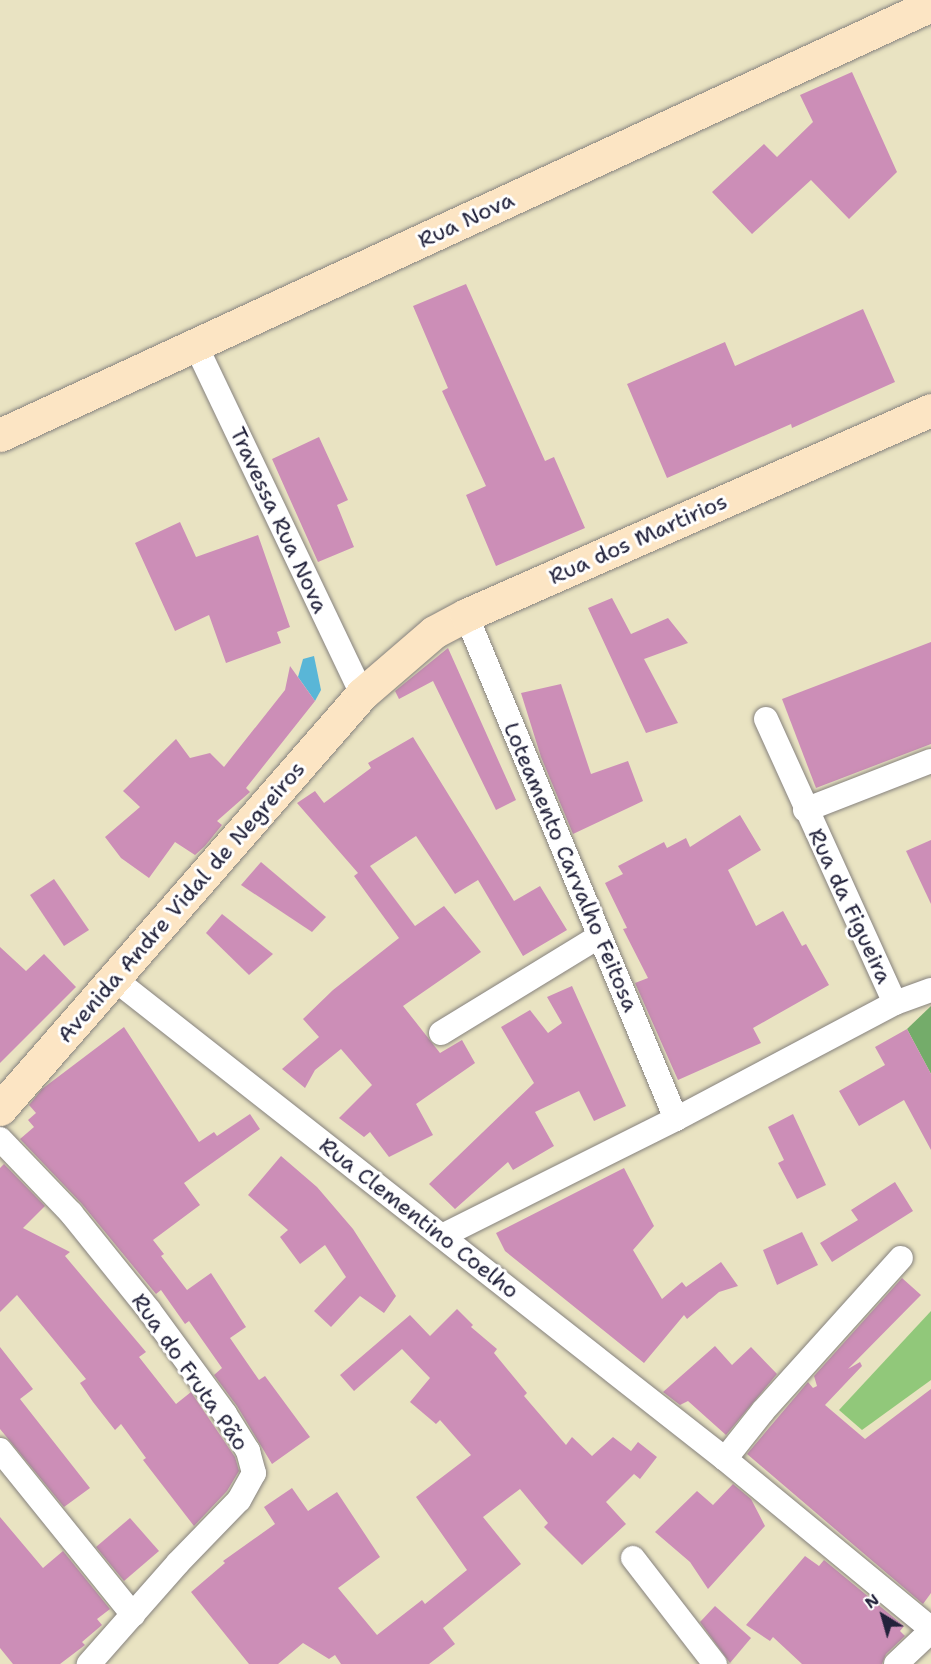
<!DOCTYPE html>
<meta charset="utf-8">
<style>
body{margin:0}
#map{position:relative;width:931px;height:1664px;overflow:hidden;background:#e9e3c2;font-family:"Shantell Sans",sans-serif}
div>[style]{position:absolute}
.green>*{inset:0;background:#91c87a}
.forest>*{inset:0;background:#74ac6a}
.water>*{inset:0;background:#59b6d7}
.building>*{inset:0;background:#cc8eb7}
.roads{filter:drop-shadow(0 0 2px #86827e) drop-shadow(0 0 2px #86827e)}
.street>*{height:24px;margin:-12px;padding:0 12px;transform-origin:12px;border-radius:12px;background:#fff}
.secondary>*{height:33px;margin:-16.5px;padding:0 16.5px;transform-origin:16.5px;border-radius:16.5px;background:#fce5c4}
span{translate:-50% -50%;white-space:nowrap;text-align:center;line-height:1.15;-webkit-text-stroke:6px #fff;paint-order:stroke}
.street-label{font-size:22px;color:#22223b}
.north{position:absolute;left:853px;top:1586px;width:60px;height:60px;-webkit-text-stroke:4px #fff;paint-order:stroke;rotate:323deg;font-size:16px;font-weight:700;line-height:24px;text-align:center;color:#22223b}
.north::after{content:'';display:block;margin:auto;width:21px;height:27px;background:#22223b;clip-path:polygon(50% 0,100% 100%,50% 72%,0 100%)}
</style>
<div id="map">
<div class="green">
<i style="clip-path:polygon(931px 1311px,931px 1380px,862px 1430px,839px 1410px)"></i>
</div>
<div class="forest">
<i style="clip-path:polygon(931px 1006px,931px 1074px,907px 1029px)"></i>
</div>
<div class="water">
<i style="clip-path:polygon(314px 656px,321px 690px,315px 701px,298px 677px,303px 659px)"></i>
</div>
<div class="building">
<i style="clip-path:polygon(852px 72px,897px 172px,849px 219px,811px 180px,752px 234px,712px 192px,764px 144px,777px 157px,813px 122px,800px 95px)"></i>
<i style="clip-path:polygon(466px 284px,545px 461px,554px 457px,585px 528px,496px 566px,466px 495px,486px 486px,442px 391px,448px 388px,413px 306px)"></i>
<i style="clip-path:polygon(863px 309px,895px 382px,792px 428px,791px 424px,667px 478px,627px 384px,725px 342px,735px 366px)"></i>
<i style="clip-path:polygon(319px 437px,348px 500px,337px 505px,354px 547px,318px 562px,272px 459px)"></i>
<i style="clip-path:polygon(180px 522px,196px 557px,258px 535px,290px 627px,277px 632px,281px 643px,226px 663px,209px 615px,175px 631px,135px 543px)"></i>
<i style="clip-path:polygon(612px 598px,631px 634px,668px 618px,688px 643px,644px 659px,678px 723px,646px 733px,588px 608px)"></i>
<i style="clip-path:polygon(931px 642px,931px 744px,816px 788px,782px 699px)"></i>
<i style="clip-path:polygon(448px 648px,516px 800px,496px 810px,433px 681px,399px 699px,395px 691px)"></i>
<i style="clip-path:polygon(290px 666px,315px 701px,246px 788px,250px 792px,217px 821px,222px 825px,205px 846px,195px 855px,175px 842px,149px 878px,121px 858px,105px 837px,140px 807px,123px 791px,176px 739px,190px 758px,210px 753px,224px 767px,285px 690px)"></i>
<i style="clip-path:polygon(561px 684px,591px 774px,628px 761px,643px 801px,573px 834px,541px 757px,521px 693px)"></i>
<i style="clip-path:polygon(413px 737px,514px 901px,540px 886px,567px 930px,523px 956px,478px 880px,455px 894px,416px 836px,370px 866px,415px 926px,444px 906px,481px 952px,403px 1006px,440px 1053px,462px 1040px,475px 1063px,416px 1104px,433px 1135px,389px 1157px,370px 1132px,364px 1137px,339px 1118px,372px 1085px,341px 1049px,315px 1070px,305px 1088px,282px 1069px,319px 1037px,303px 1019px,333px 990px,399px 938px,354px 876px,358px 873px,297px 803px,315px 791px,324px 803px,371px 768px,368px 763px)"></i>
<i style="clip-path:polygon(740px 815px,761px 850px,728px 870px,756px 926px,783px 911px,802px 946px,806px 944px,829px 985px,753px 1028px,761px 1043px,678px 1080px,635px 983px,648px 978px,623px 929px,627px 928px,605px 883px,623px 874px,618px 866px,664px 842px,667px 848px,686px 838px,690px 847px)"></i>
<i style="clip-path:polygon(931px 840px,931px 904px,906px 851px)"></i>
<i style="clip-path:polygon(261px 862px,326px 917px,312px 932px,241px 885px)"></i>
<i style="clip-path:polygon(54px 879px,89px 930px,64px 946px,30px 895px)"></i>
<i style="clip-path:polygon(222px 914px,273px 954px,249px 975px,206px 933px)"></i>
<i style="clip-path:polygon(0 947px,26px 971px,44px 954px,76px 987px,0 1063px)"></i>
<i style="clip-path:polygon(572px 986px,626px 1106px,594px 1121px,579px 1091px,535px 1112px,554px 1146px,513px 1170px,508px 1162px,455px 1209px,429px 1184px,534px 1083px,501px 1027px,530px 1010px,548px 1033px,562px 1023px,547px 997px)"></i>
<i style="clip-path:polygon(124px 1027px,199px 1142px,214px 1132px,217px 1136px,250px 1114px,260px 1129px,184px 1183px,200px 1205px,153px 1240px,164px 1254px,161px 1256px,187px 1290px,211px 1273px,246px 1327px,230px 1338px,259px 1380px,265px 1376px,310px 1437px,272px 1464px,237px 1406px,214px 1375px,222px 1368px,189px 1321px,185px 1324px,161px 1290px,156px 1294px,82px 1204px,20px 1139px,34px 1127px,28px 1120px,36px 1113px,29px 1105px,42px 1089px)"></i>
<i style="clip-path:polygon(907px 1029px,931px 1074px,931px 1150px,904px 1100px,859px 1126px,839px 1091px,885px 1065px,875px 1047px)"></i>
<i style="clip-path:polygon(793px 1114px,826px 1185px,797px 1199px,778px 1163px,784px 1160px,768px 1127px)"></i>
<i style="clip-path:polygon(281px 1156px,317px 1187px,353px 1229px,396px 1296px,384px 1313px,360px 1296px,331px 1327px,314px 1311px,346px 1277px,325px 1245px,300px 1264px,280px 1237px,288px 1230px,248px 1195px)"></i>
<i style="clip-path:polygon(4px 1164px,45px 1206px,23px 1228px,70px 1252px,65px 1256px,146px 1352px,139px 1357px,176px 1404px,191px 1392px,235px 1457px,239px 1471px,227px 1491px,194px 1526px,143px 1460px,146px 1458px,121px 1424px,115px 1430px,93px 1402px,80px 1383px,86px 1379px,17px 1295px,0 1312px,0 1168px)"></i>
<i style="clip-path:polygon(624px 1168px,654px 1226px,633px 1250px,662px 1299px,682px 1282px,686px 1287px,721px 1262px,738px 1286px,719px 1292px,687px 1319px,684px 1315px,644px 1363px,505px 1251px,496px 1233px)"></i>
<i style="clip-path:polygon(895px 1182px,913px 1211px,832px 1262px,820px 1243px,858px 1220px,851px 1210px)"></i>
<i style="clip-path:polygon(802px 1232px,818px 1265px,777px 1285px,763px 1250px)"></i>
<i style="clip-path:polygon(902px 1278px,921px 1295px,848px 1369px,860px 1362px,862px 1366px,825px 1405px,865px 1439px,931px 1389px,931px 1593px,923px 1604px,747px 1454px,808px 1382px,813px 1388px,817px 1386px,814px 1376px)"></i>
<i style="clip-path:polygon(457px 1309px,473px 1325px,471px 1327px,497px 1349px,494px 1353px,527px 1393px,524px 1396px,566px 1445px,572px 1437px,592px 1456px,613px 1437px,631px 1451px,638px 1442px,657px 1457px,640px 1479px,634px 1474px,606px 1502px,626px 1524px,582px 1565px,544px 1527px,548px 1523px,520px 1489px,483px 1517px,521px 1564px,443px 1628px,455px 1644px,429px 1664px,341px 1664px,335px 1655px,329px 1659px,303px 1643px,278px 1664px,249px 1664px,191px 1592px,225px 1563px,223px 1561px,275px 1524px,264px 1507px,292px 1488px,308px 1511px,337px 1492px,380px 1557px,338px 1588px,377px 1635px,422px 1600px,425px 1604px,467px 1570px,416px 1497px,471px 1455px,440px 1420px,436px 1424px,410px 1402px,430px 1378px,402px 1349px,354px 1391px,340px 1375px,410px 1315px,430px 1336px)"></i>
<i style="clip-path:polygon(715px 1346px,732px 1365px,751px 1347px,777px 1374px,726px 1435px,688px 1401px,680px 1405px,663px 1392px)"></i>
<i style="clip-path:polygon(0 1347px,33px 1389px,20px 1399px,90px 1488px,64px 1507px,0 1429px)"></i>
<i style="clip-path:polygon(733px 1484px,751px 1499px,765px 1526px,708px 1589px,690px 1562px,655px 1532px,697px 1491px,713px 1505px)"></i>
<i style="clip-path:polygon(0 1517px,43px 1568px,63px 1551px,110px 1609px,97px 1619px,102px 1625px,82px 1642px,85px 1645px,60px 1664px,13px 1664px,0 1648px)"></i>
<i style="clip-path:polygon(130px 1518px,159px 1551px,124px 1581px,96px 1547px)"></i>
<i style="clip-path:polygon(805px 1556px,819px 1566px,824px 1560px,904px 1626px,900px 1631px,905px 1636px,886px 1654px,882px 1664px,802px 1664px,773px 1637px,770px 1641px,746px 1625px)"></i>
<i style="clip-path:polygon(715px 1606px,751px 1638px,730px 1663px,700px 1622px)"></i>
</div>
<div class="roads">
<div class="street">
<i style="left:196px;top:346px;width:386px;rotate:64.5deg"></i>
<i style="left:466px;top:615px;width:546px;rotate:67.38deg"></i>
<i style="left:766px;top:719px;width:312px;rotate:65.6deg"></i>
<i style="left:805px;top:810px;width:135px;rotate:-21.3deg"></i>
<i style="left:113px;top:978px;width:778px;rotate:38.17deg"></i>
<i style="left:725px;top:1459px;width:267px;rotate:39.5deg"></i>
<i style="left:441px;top:1033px;width:186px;rotate:-31.4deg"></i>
<i style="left:0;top:1139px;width:103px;rotate:46.2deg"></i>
<i style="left:71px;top:1213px;width:124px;rotate:51.2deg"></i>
<i style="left:149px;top:1310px;width:129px;rotate:53.8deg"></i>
<i style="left:225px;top:1414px;width:44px;rotate:58.1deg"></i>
<i style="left:248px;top:1451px;width:23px;rotate:75deg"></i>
<i style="left:254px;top:1473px;width:31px;rotate:119deg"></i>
<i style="left:239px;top:1500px;width:88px;rotate:134.1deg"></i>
<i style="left:178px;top:1563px;width:135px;rotate:131.4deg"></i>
<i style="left:442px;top:1236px;width:262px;rotate:-26.6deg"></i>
<i style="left:676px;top:1119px;width:248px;rotate:-27.9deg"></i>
<i style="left:895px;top:1003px;width:38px;rotate:-20deg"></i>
<i style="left:0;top:1450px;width:212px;rotate:51.1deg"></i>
<i style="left:725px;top:1459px;width:61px;rotate:-51.6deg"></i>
<i style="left:763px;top:1411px;width:206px;rotate:-48deg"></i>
<i style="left:633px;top:1558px;width:134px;rotate:52.3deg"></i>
<i style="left:896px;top:1664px;width:48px;rotate:-43.3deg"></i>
</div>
<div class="secondary">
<i style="left:0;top:435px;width:1026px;rotate:-24.79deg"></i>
<i style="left:0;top:1109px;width:551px;rotate:-48.9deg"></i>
<i style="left:362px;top:694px;width:95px;rotate:-40.7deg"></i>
<i style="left:434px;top:632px;width:36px;rotate:-28deg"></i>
<i style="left:466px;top:615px;width:508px;rotate:-23.79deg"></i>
</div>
</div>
<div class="street-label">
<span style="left:466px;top:220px;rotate:-25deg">Rua Nova</span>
<span style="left:279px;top:520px;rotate:65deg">Travessa Rua Nova</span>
<span style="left:638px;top:539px;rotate:-24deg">Rua dos Martirios</span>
<span style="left:571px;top:867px;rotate:67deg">Loteamento Carvalho Feitosa</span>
<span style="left:181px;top:902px;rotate:-49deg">Avenida Andre Vidal de Negreiros</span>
<span style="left:850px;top:906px;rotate:65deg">Rua da Figueira</span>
<span style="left:419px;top:1218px;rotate:38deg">Rua Clementino Coelho</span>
<span style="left:190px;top:1372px;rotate:55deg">Rua do Fruta Pão</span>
</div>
<div class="north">N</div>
</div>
